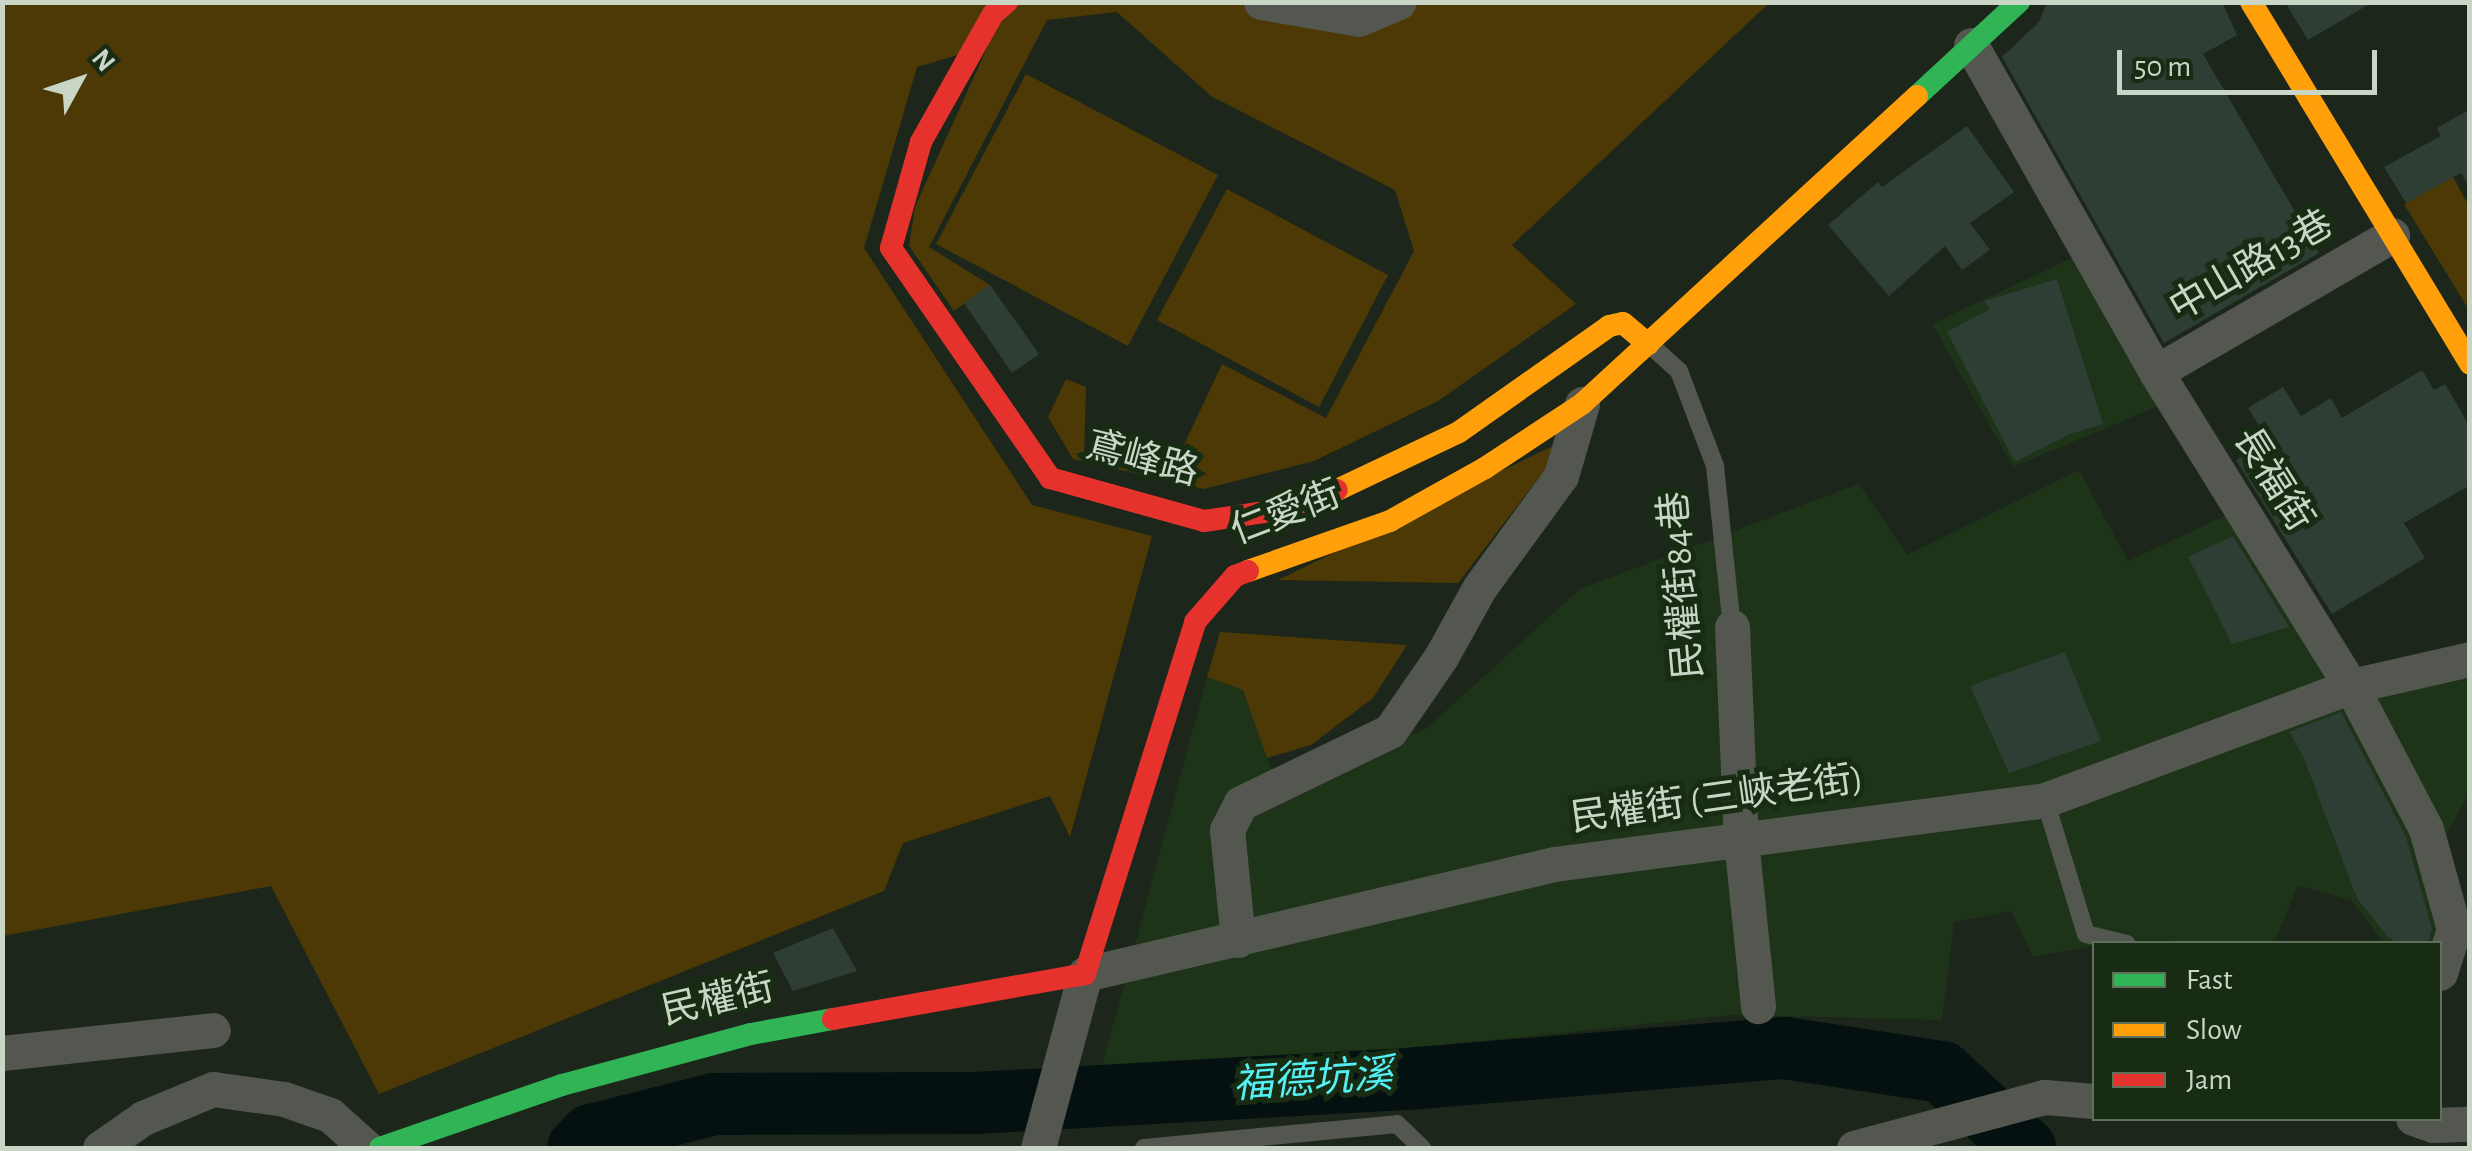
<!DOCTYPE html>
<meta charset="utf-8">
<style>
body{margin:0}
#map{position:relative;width:2472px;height:1151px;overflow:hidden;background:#1c261a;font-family:"Alegreya Sans","Noto Sans TC",sans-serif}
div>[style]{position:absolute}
.built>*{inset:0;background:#1e3418}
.green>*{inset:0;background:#4c3905}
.river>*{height:62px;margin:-31px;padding:0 31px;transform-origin:31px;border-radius:31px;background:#051111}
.building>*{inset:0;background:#2f3e34}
.lane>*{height:18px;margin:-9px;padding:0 9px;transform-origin:9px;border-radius:9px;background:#545650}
.street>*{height:35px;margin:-17.5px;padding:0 17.5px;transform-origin:17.5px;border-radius:17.5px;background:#545650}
.fast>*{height:22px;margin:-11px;padding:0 11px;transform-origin:11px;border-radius:11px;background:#30b455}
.slow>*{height:22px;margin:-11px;padding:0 11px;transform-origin:11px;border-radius:11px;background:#ff9f0a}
.jam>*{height:22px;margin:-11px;padding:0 11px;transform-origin:11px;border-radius:11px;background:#e5322d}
span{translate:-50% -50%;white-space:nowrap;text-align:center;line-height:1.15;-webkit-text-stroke:10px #182c14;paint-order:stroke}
.street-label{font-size:38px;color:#c9d6c6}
.water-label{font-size:40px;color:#54eff3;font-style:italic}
.frame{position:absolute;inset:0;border:5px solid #c9d6c6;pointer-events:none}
.legend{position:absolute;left:2092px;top:941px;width:350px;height:180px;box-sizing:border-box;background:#182c14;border:2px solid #5f705b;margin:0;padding:12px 18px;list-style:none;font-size:30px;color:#c9d6c6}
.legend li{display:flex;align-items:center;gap:20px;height:50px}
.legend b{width:50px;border:2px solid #5f705b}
.north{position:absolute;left:30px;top:30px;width:100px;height:100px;-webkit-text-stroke:8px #182c14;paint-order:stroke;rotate:50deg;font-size:28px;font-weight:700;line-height:40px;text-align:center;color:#c9d6c6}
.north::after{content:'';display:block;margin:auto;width:35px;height:45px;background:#c9d6c6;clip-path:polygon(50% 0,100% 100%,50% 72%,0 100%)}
.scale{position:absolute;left:2117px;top:50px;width:260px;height:45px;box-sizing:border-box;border:5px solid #c9d6c6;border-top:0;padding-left:12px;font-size:30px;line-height:35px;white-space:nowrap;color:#c9d6c6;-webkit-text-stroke:8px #182c14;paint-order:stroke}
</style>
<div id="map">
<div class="built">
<i style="clip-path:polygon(2080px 254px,2166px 403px,2013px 467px,1932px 324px)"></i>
<i style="clip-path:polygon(2079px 470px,2128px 561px,2229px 514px,2417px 834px,2440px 944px,2384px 943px,2352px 901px,2298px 885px,2274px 943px,2125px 940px,2033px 957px,2011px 911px,1954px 922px,1942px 1020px,1732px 1015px,1098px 1081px,1207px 677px,1243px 690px,1278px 788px,1426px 729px,1580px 589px,1859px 484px,1907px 555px)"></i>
<i style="clip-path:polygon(2469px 669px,2469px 792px,2438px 851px,2359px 693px)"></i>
</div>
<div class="green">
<i style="clip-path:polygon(3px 3px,1769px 3px,1512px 245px,1576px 304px,1438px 401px,1314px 461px,1204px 489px,1073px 459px,1048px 417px,1066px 379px,1086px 387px,1084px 457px,1174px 466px,1222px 364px,1326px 418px,1414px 251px,1395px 190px,1211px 96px,1117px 12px,1047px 20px,929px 247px,990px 285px,954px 311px,909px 246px,915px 207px,988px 46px,917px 67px,864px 248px,1032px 505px,1152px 536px,1070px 837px,1050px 796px,903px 843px,884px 891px,379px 1094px,271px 886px,3px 936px)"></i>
<i style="clip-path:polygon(1026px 74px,1218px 175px,1128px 346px,936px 244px)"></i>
<i style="clip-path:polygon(2453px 177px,2469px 206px,2469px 310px,2404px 204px)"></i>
<i style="clip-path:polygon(1227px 189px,1388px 275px,1319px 407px,1157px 320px)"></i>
<i style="clip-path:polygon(1557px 444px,1557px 454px,1458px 583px,1278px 580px)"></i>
<i style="clip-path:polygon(1220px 632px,1407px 645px,1373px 698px,1311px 745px,1267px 758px,1243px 690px,1207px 677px)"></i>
</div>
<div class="river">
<i style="left:578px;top:1148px;width:18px;rotate:-45deg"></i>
<i style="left:591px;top:1135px;width:127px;rotate:-14.1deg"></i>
<i style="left:714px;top:1104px;width:261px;rotate:-0.2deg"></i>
<i style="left:975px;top:1103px;width:432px;rotate:-3.2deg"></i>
<i style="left:1406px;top:1079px;width:380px;rotate:-4.7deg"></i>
<i style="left:1785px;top:1048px;width:159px;rotate:8.7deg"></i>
<i style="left:1942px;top:1072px;width:113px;rotate:42.5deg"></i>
</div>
<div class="building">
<i style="clip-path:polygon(2047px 2px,2222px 2px,2237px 35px,2203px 54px,2319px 253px,2164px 343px,2002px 57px,2039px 22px)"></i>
<i style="clip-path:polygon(2285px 2px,2373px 2px,2308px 40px)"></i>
<i style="clip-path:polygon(2470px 109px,2470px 189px,2461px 173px,2406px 203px,2384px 167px,2441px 136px,2437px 128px)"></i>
<i style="clip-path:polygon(1967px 126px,2014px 192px,1970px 223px,1990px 250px,1962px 270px,1945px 246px,1889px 296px,1828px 225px,1878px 182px,1882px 187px)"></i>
<i style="clip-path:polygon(2057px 279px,2103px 424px,2070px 434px,2015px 462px,1947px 332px,1990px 309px,1984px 301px)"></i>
<i style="clip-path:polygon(990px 285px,1039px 354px,1012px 373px,964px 303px)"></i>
<i style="clip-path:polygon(2422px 370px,2434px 390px,2445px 384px,2470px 427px,2470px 485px,2404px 523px,2425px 558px,2332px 614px,2236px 460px,2268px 440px,2248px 408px,2283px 387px,2301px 416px,2331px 398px,2342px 418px)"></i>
<i style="clip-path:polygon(2233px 536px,2289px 627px,2232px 644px,2188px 557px)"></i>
<i style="clip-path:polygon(2065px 652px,2101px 741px,2009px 773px,1970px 686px)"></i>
<i style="clip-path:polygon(2341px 712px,2406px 837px,2432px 929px,2427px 944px,2399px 944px,2388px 937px,2357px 898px,2303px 756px,2289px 732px)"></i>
<i style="clip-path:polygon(833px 928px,857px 971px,793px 991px,773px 953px)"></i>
</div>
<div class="lane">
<i style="left:1649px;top:344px;width:40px;rotate:42deg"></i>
<i style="left:1679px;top:371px;width:102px;rotate:69.2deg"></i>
<i style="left:1715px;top:466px;width:162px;rotate:84deg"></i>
<i style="left:2045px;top:800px;width:140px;rotate:73deg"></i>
<i style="left:2086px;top:934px;width:42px;rotate:13.7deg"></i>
<i style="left:1144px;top:1148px;width:254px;rotate:-5.4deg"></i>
<i style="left:1397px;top:1124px;width:35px;rotate:44deg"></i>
</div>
<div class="street">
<i style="left:1261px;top:2px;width:99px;rotate:9.8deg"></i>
<i style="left:1359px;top:19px;width:43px;rotate:-23deg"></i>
<i style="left:1971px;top:45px;width:376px;rotate:60.5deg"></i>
<i style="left:2156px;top:372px;width:370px;rotate:58.2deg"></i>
<i style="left:2351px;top:686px;width:161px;rotate:62.3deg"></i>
<i style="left:2426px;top:829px;width:104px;rotate:74.4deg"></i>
<i style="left:2454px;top:929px;width:46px;rotate:107.7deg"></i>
<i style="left:2156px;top:372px;width:273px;rotate:-30.1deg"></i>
<i style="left:1732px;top:627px;width:212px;rotate:87.6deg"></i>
<i style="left:1741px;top:839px;width:168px;rotate:84.2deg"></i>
<i style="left:1238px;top:940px;width:111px;rotate:-95.7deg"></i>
<i style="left:1227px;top:830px;width:30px;rotate:-63deg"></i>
<i style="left:1241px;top:803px;width:165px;rotate:-25.8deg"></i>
<i style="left:1390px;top:731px;width:90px;rotate:-55.4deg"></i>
<i style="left:1441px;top:657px;width:80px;rotate:-60.9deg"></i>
<i style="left:1480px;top:587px;width:137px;rotate:-53.9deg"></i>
<i style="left:1561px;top:476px;width:75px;rotate:-73.7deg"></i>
<i style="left:2px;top:1053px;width:212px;rotate:-6.2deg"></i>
<i style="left:2413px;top:1118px;width:21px;rotate:19deg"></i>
<i style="left:2433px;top:1125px;width:37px;rotate:-2deg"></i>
<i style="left:100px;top:1148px;width:52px;rotate:-34.9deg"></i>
<i style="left:143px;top:1118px;width:76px;rotate:-22.5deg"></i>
<i style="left:213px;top:1089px;width:72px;rotate:8deg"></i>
<i style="left:284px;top:1099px;width:49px;rotate:19.2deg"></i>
<i style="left:330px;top:1115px;width:50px;rotate:41.7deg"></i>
<i style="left:1038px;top:1148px;width:180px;rotate:-74.9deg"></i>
<i style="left:1085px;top:974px;width:482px;rotate:-13.2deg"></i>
<i style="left:1554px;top:864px;width:495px;rotate:-7.4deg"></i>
<i style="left:2045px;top:800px;width:327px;rotate:-20.4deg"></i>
<i style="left:2351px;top:686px;width:122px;rotate:-12.8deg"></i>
<i style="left:1854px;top:1148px;width:198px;rotate:-15deg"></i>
<i style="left:2045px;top:1097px;width:49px;rotate:4.7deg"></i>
</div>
<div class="fast">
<i style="left:1917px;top:96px;width:139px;rotate:-42.7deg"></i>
<i style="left:380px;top:1148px;width:193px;rotate:-19.1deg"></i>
<i style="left:562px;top:1085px;width:196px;rotate:-15.1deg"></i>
<i style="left:751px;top:1034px;width:83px;rotate:-10.4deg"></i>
</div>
<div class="slow">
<i style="left:2251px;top:2px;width:423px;rotate:58.8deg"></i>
<i style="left:1337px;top:490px;width:135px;rotate:-25.4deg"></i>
<i style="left:1459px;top:432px;width:184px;rotate:-35.2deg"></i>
<i style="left:1609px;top:326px;width:14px;rotate:-12deg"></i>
<i style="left:1623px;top:323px;width:33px;rotate:40deg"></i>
<i style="left:1248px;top:571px;width:151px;rotate:-19.4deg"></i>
<i style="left:1390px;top:521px;width:109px;rotate:-29.2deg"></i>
<i style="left:1485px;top:468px;width:116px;rotate:-33.4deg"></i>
<i style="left:1582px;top:404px;width:455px;rotate:-42.6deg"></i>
</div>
<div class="jam">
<i style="left:1007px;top:2px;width:18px;rotate:139deg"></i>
<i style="left:993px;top:14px;width:147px;rotate:119.4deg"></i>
<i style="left:921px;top:142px;width:110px;rotate:105.8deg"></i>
<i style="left:891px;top:248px;width:280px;rotate:55.3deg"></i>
<i style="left:1050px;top:478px;width:160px;rotate:15.6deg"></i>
<i style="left:1204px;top:521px;width:82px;rotate:-8.4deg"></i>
<i style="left:1285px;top:509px;width:55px;rotate:-20.1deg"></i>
<i style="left:833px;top:1019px;width:256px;rotate:-10.1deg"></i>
<i style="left:1085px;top:974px;width:369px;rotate:-72.6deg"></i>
<i style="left:1195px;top:622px;width:61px;rotate:-49deg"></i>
<i style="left:1235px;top:576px;width:14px;rotate:-21deg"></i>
</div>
<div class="street-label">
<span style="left:2252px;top:267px;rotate:-30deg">中山路13巷</span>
<span style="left:1142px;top:460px;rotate:15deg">鳶峰路</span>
<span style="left:2272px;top:480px;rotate:58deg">長福街</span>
<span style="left:1286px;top:514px;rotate:-21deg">仁愛街</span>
<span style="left:1683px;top:585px;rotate:-95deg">民權街84巷</span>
<span style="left:1717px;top:800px;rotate:-8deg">民權街 (三峽老街)</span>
<span style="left:718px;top:1001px;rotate:-13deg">民權街</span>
</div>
<div class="water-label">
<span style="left:1313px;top:1080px;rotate:-4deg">福德坑溪</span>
</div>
<div class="frame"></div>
<ul class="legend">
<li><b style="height:12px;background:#30b455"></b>Fast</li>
<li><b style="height:12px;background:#ff9f0a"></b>Slow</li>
<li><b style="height:12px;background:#e5322d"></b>Jam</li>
</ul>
<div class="north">N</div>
<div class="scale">50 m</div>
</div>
